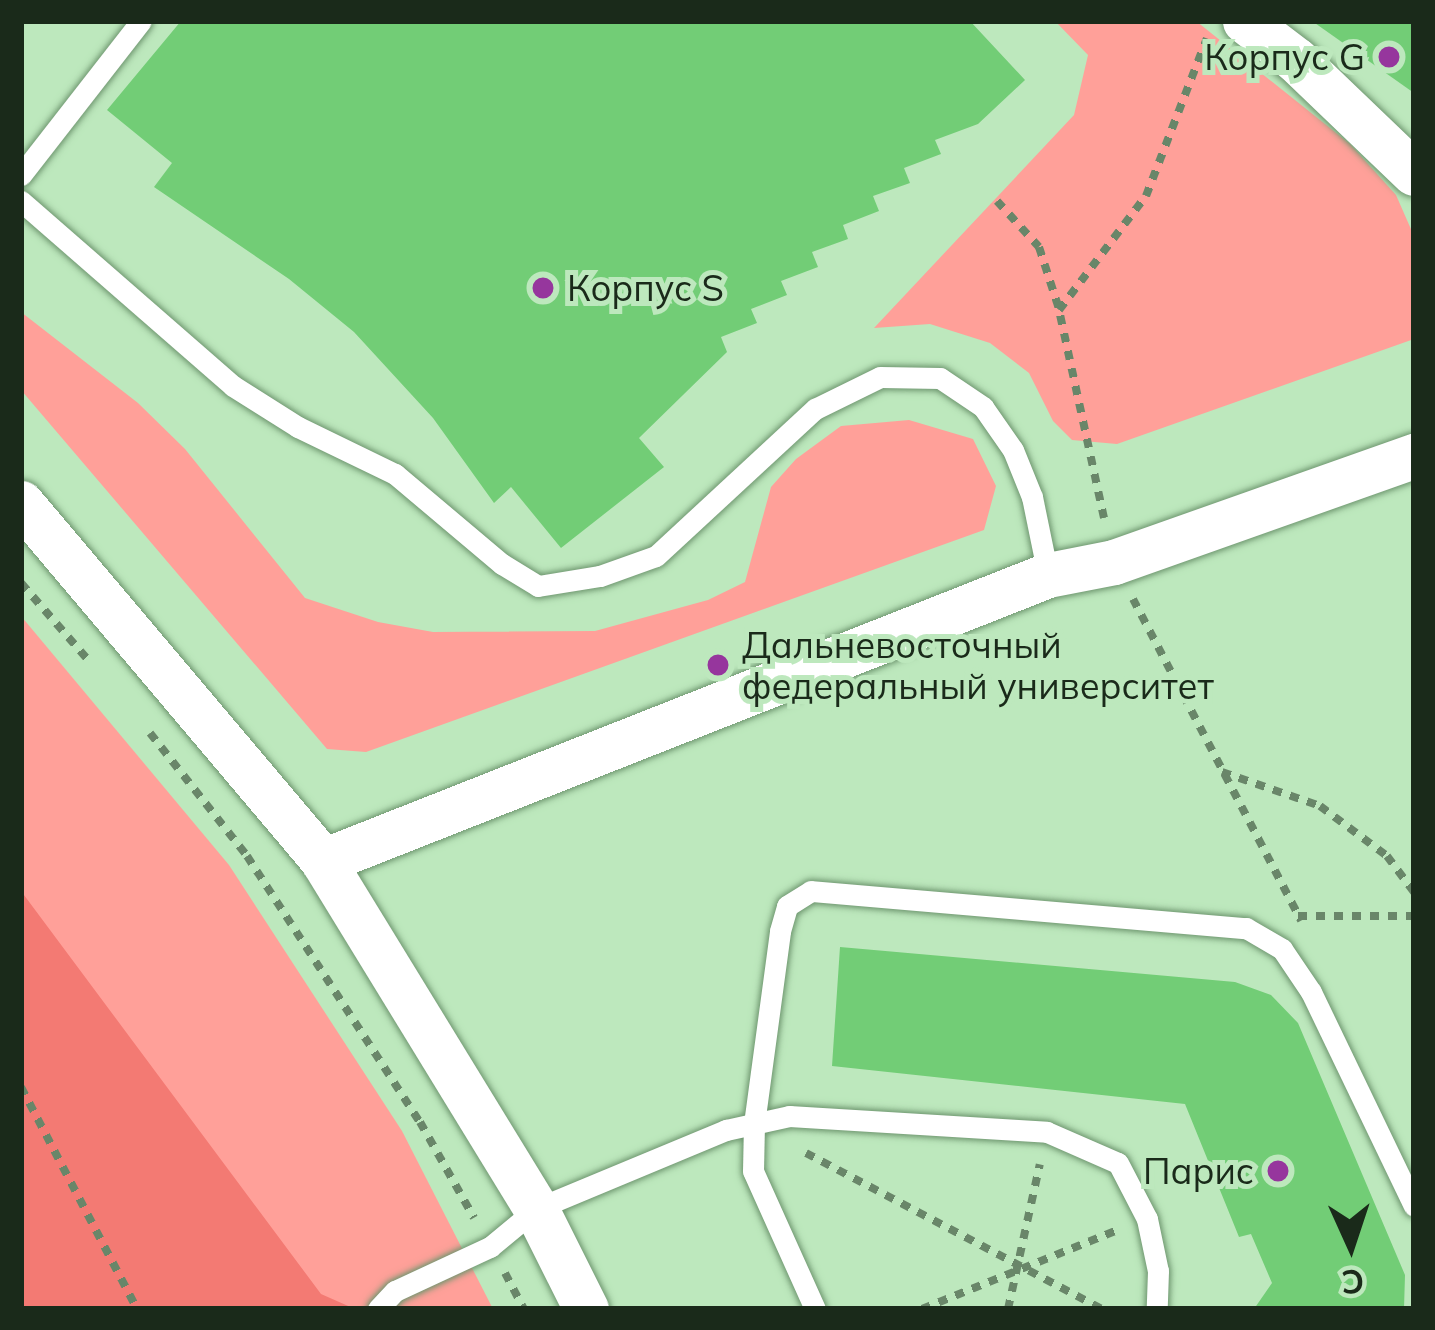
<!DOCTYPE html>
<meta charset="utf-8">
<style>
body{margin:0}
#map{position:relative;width:1435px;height:1330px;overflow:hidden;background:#bde8bd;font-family:Mulish,sans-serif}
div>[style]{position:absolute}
.green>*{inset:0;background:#ffa099}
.forest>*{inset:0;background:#f37a73}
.building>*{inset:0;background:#72cd76}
.path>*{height:8px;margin-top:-4px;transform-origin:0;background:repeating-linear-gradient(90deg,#698669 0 9px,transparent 0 18px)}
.roads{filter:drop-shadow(0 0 3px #6e966f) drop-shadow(0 0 3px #6e966f)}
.service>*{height:21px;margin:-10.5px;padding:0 10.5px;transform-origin:10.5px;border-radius:10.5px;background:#fff}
.minor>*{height:45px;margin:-22.5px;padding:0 22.5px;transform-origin:22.5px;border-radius:22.5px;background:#fff}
.dots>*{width:33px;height:33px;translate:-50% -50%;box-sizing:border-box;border:6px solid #bde8bd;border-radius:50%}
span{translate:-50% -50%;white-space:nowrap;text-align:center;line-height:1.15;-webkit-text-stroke:10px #bde8bd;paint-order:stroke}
.poi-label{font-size:36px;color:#1a2a1a}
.right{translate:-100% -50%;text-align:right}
.left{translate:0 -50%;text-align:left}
.frame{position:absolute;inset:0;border:24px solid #1a2a1a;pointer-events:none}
.north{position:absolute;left:1291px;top:1186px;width:120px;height:120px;-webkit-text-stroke:9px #bde8bd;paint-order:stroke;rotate:177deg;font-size:33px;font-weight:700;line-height:48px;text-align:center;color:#1a2a1a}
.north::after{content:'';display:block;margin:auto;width:42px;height:54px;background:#1a2a1a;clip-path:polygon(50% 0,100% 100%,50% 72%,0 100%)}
</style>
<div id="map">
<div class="green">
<i style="clip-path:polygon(1055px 21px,1196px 21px,1350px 144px,1396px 195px,1414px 236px,1414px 339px,1117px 444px,1072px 440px,1053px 421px,1029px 373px,990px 343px,930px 324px,874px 328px,1074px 115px,1088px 55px)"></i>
<i style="clip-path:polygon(21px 312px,138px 403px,185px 449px,305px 598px,378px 622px,433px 632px,595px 631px,708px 600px,745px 582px,771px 487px,796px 459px,841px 426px,909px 420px,973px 439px,996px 486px,984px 530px,366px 752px,327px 749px,21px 390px)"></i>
<i style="clip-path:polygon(21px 616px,229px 865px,402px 1131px,493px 1309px,21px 1309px)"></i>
</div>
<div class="forest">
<i style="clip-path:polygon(21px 891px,321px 1294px,355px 1309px,21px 1309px)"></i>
</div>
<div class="building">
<i style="clip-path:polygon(181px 21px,970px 21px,1025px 80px,978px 124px,935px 140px,941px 154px,904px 168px,910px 183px,873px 196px,879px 211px,843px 225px,848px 239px,812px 252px,818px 267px,781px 281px,787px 295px,751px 309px,757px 323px,721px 337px,727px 352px,639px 438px,664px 467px,561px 548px,511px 487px,494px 503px,433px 418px,354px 332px,289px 279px,154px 187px,172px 163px,107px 110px)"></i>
<i style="clip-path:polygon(1312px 21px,1414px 21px,1414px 93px)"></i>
<i style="clip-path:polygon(840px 947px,1235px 982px,1271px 995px,1298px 1023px,1405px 1275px,1404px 1309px,1254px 1309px,1272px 1283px,1251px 1234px,1239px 1237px,1185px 1104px,832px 1066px)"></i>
</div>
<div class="path">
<i style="left:997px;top:201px;width:62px;rotate:47.6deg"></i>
<i style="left:1039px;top:247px;width:65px;rotate:72.1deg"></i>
<i style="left:1104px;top:518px;width:213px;rotate:-102.2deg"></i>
<i style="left:1059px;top:310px;width:143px;rotate:-52.7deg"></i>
<i style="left:1146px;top:196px;width:169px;rotate:-68.9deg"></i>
<i style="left:21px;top:583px;width:105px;rotate:48.9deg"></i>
<i style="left:1133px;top:599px;width:363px;rotate:62.4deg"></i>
<i style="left:150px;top:733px;width:157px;rotate:51.7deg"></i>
<i style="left:247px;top:856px;width:317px;rotate:57deg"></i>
<i style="left:420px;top:1122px;width:110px;rotate:60.6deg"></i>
<i style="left:1222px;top:772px;width:104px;rotate:19.1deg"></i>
<i style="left:1320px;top:806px;width:84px;rotate:36.7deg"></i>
<i style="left:1387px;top:856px;width:45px;rotate:53.1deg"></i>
<i style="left:1298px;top:916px;width:116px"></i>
<i style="left:21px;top:1087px;width:250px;rotate:62.4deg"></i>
<i style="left:806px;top:1153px;width:335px;rotate:27.8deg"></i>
<i style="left:505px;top:1273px;width:41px;rotate:62.2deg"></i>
<i style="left:922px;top:1309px;width:211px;rotate:-22deg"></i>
<i style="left:1008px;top:1309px;width:148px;rotate:-77.6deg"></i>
</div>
<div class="roads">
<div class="service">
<i style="left:21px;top:175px;width:195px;rotate:-52.1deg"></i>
<i style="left:21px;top:201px;width:281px;rotate:41.1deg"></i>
<i style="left:233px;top:386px;width:77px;rotate:32.2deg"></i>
<i style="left:298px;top:427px;width:108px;rotate:25.9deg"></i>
<i style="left:395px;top:474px;width:140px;rotate:40.1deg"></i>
<i style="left:502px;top:564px;width:42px;rotate:31.4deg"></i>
<i style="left:538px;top:586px;width:63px;rotate:-9.2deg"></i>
<i style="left:600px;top:576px;width:59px;rotate:-19.7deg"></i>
<i style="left:656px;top:556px;width:217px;rotate:-42.8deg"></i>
<i style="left:815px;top:409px;width:72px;rotate:-26.2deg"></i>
<i style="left:880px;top:377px;width:60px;rotate:1deg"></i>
<i style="left:940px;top:378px;width:52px;rotate:34deg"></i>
<i style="left:983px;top:407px;width:52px;rotate:55.1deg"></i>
<i style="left:1013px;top:450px;width:51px;rotate:68deg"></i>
<i style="left:1032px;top:497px;width:80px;rotate:78.4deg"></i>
<i style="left:378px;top:1309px;width:25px;rotate:-47deg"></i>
<i style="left:395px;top:1291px;width:105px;rotate:-24.9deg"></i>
<i style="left:490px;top:1247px;width:60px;rotate:-39.6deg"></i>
<i style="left:536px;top:1209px;width:206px;rotate:-22.6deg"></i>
<i style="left:726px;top:1130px;width:65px;rotate:-12.5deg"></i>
<i style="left:789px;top:1116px;width:258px;rotate:3.5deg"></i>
<i style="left:1047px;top:1132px;width:77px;rotate:23.6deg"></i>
<i style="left:1118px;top:1163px;width:63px;rotate:62.6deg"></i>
<i style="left:1147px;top:1219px;width:53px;rotate:78.1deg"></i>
<i style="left:1158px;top:1271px;width:38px;rotate:92deg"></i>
<i style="left:815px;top:1309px;width:151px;rotate:-114.2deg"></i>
<i style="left:753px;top:1171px;width:47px;rotate:-88.8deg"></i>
<i style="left:754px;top:1124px;width:195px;rotate:-82.3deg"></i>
<i style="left:780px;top:931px;width:26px;rotate:-74deg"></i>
<i style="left:787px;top:906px;width:28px;rotate:-32deg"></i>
<i style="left:811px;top:891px;width:437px;rotate:4.9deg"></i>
<i style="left:1246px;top:928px;width:42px;rotate:30.3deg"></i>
<i style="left:1282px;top:949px;width:52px;rotate:56deg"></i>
<i style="left:1311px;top:992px;width:237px;rotate:64.3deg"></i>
</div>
<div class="minor">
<i style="left:1245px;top:21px;width:64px;rotate:37.4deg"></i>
<i style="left:1296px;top:60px;width:163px;rotate:43.8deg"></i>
<i style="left:21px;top:503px;width:468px;rotate:49.8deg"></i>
<i style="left:323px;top:861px;width:408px;rotate:58.5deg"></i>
<i style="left:536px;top:1209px;width:112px;rotate:63.4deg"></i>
<i style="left:323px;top:861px;width:779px;rotate:-21.53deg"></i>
<i style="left:1048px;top:575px;width:67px;rotate:-11.1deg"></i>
<i style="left:1114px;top:562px;width:318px;rotate:-19.5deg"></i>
</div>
</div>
<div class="dots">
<i style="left:1389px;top:57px;background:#96369d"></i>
<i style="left:543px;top:288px;background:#96369d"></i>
<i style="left:718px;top:665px;background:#96369d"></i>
<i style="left:1278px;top:1171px;background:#96369d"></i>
</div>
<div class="poi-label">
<span class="right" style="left:1365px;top:57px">Корпус G</span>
<span class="left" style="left:567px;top:288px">Корпус S</span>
<span class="left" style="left:742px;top:665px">Дальневосточный<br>федеральный университет</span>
<span class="right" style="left:1254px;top:1171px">Парис</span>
</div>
<div class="frame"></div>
<div class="north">С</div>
</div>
